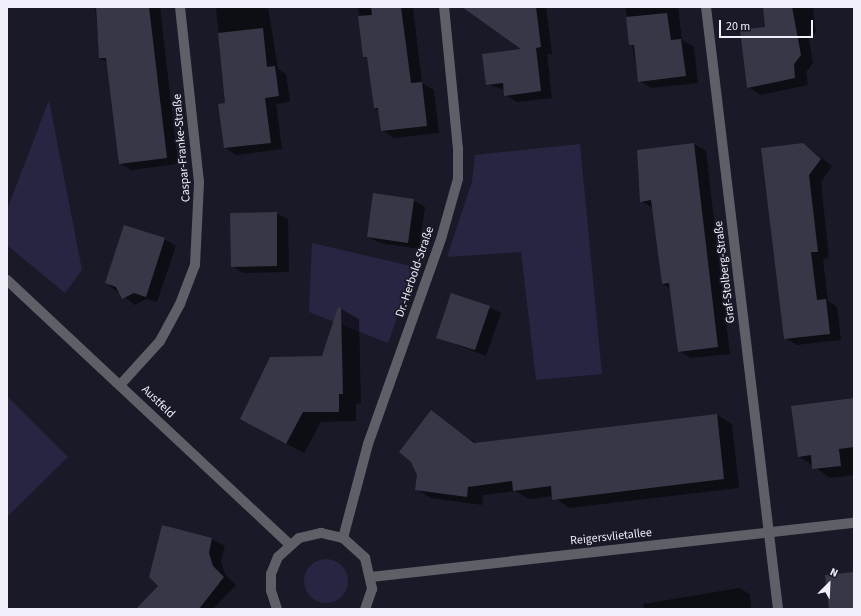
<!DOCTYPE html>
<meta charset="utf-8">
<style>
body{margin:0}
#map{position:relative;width:861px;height:616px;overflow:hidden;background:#1a1927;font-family:"Source Sans 3",sans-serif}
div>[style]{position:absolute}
.green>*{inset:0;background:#282542}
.round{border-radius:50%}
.shadow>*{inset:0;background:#0007}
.building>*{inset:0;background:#383747}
.street>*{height:10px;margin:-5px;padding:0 5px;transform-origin:5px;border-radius:5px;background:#5f5f67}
span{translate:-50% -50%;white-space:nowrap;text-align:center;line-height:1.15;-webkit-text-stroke:3.5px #1a1927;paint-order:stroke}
.street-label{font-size:12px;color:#f0effa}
.frame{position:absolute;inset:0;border:8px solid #f0effa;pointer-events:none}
.north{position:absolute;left:809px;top:564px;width:40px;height:40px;-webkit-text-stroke:3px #1a1927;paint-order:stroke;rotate:24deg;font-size:11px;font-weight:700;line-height:16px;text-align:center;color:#f0effa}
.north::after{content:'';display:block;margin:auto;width:14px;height:18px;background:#f0effa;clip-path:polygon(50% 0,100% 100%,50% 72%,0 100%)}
.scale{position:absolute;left:719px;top:20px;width:94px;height:18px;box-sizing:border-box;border:2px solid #f0effa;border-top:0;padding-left:5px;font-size:12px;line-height:14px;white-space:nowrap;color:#f0effa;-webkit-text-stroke:3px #1a1927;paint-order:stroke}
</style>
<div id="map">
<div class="green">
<i style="clip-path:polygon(49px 100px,82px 270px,65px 293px,7px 245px,7px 210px)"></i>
<i style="clip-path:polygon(580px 144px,602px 374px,536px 380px,521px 252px,447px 257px,472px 182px,475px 155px)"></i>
<i style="clip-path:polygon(312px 243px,415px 267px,388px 343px,309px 312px)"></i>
<i style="clip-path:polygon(7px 396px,68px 457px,7px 517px)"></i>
<i class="round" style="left:304px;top:559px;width:44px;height:44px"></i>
</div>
<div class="shadow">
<i style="clip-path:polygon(95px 7px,160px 7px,178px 164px,131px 170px,120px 163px,107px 62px,100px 58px)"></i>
<i style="clip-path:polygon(216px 7px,268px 7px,278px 69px,286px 74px,290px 102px,276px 104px,282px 149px,236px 155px,225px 148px,226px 104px)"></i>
<i style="clip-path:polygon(358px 7px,413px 7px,422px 83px,434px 90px,439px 133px,394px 138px,382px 130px,380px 111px,375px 108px,368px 59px,364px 57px)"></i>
<i style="clip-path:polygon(475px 7px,546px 7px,552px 54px,547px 54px,552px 98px,517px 102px,505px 95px,505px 90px,487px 84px,524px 50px)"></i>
<i style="clip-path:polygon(625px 7px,678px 7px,682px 40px,694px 47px,698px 83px,652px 88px,639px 81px)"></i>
<i style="clip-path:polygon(764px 7px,813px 7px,816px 33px,808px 34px,813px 63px,806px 72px,808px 85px,761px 95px,748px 87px,766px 28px)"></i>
<i style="clip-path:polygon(694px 144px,706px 151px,730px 354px,691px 358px,679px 351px,671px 289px,663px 284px,653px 208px,641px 201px)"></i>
<i style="clip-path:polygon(803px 144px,832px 166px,821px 182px,829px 258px,823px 259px,828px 301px,837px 307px,841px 340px,797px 345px,785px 338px)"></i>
<i style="clip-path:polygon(413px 200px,425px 207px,419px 249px,380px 243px,368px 237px)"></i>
<i style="clip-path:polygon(276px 213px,288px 219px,289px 272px,243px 273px,232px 266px)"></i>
<i style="clip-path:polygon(164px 239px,176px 246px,157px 302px,146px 299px,135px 305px,106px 283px)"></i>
<i style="clip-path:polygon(489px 307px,501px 313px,486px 356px,437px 337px)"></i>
<i style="clip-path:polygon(341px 309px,359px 319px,361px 403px,356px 404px,356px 421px,321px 422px,304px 453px,259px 429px,323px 357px)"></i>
<i style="clip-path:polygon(854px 399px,854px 475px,830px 478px,799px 456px)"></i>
<i style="clip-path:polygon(431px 412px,477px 444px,717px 415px,732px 424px,739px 488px,569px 508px,553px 496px,529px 499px,515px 491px,483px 495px,482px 505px,431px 498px,416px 489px)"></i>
<i style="clip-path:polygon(212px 539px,225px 546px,221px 561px,225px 574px,236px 585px,213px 609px,137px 609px)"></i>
<i style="clip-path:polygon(739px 588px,750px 594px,751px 609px,644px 609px,643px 604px)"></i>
</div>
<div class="building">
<i style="clip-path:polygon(96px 7px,149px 7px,167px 158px,119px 164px,106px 58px,99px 58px)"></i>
<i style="clip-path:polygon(371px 7px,401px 7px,411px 83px,422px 82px,427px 126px,381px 131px,378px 108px,374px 108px,367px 57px,363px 57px,358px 16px,372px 15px)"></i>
<i style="clip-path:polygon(462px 7px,536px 7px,541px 47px,536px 48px,541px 91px,504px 96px,503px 83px,486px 85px,482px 54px,521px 49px)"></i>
<i style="clip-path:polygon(763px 7px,792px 7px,801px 55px,794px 64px,795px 78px,747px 88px,740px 30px,765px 27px)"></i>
<i style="clip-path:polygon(667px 13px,671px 40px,681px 39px,686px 76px,638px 82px,634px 45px,629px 45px,626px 17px)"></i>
<i style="clip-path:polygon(263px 28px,267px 67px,275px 66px,279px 96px,265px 98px,271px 143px,224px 148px,218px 104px,225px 103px,218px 33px)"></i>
<i style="clip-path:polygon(694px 143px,718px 347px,678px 352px,669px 283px,662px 284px,651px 200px,640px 202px,637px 150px)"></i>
<i style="clip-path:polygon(803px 143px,821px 159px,809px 175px,818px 252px,811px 252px,817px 300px,826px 299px,830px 334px,784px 339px,761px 148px)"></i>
<i style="clip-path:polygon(373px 193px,414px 199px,408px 243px,367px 237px)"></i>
<i style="clip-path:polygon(277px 212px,277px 266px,231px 267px,230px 213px)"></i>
<i style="clip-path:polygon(124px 225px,165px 238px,146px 297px,134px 293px,122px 299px,116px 287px,105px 283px)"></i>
<i style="clip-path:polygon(451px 293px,490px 306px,475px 350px,436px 338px)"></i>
<i style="clip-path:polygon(338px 307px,341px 308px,343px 394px,339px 394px,339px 412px,303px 412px,286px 444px,240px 419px,270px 357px,322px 356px)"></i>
<i style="clip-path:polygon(854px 398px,854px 447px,839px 449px,841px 466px,812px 469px,811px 455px,798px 457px,791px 406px)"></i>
<i style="clip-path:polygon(431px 410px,474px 443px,717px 414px,724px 479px,552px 500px,551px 486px,513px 491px,512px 481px,468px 487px,467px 497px,415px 490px,417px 475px,411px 462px,399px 452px)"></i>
<i style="clip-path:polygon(162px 525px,212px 538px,209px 553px,213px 566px,224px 577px,199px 609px,136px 609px,158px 586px,149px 577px)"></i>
<i style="clip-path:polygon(854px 572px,854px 609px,829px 609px,825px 575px)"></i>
</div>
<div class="street">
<i style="left:706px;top:7px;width:606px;rotate:83.18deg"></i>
<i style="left:7px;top:280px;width:386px;rotate:43.1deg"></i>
<i style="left:121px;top:384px;width:58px;rotate:-47.8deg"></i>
<i style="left:160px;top:341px;width:42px;rotate:-61.6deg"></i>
<i style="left:180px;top:304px;width:42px;rotate:-69deg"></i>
<i style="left:195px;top:265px;width:83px;rotate:-87.2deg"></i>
<i style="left:199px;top:182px;width:176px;rotate:-96.2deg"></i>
<i style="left:343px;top:538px;width:97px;rotate:-75.1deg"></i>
<i style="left:368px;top:444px;width:218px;rotate:-70.4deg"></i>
<i style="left:441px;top:239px;width:62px;rotate:-74.2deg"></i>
<i style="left:458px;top:179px;width:30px;rotate:-90deg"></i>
<i style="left:458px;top:149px;width:143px;rotate:-95.6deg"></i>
<i style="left:371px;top:577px;width:486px;rotate:-6.4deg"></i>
<i style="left:277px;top:609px;width:19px;rotate:-108deg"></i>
<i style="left:271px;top:591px;width:17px;rotate:-90deg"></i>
<i style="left:271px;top:574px;width:18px;rotate:-68deg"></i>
<i style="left:278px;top:557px;width:28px;rotate:-42deg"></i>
<i style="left:299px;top:538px;width:23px;rotate:-13deg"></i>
<i style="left:321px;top:533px;width:23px;rotate:13deg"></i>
<i style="left:343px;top:538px;width:30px;rotate:42deg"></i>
<i style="left:365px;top:558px;width:32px;rotate:77deg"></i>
<i style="left:372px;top:589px;width:21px;rotate:109deg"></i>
</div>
<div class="street-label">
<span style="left:182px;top:148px;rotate:-95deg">Caspar-Franke-Straße</span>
<span style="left:415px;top:272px;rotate:-71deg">Dr.-Herbold-Straße</span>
<span style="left:725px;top:272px;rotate:-97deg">Graf-Stolberg-Straße</span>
<span style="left:158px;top:402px;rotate:44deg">Austfeld</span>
<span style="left:611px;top:537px;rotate:-6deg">Reigersvlietallee</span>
</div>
<div class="frame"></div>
<div class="north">N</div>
<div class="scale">20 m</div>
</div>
